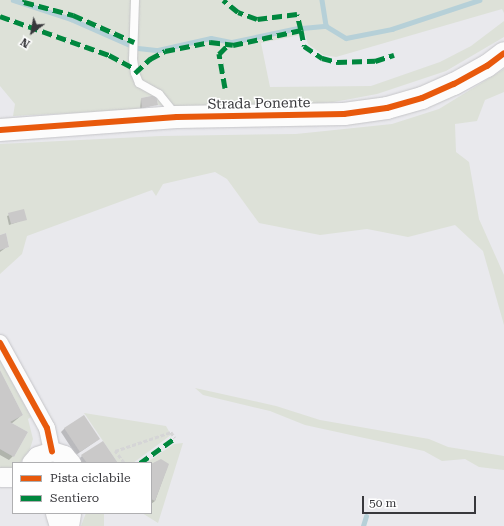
<!DOCTYPE html>
<style>
body{margin:0}
#map{position:relative;width:504px;height:526px;overflow:hidden;background:#e9e9ed;font-family:"Roboto Serif",serif}
div>[style]{position:absolute}
.green>*{inset:0;background:#dde1d8}
.shadow>*{inset:0;background:#0003}
.stream>*{height:4.5px;margin:-2.25px;padding:0 2.25px;transform-origin:2.25px;border-radius:2.25px;background:#b6d0d8}
.building>*{inset:0;background:#cac9c9}
.path>*{height:2.5px;margin-top:-1.25px;transform-origin:0;background:repeating-linear-gradient(90deg,#d5d5d6 0 4px,transparent 0 6px)}
.roads{filter:drop-shadow(0 0 1px #c5c5c8) drop-shadow(0 0 1px #c5c5c8)}
.service>*{height:8px;margin:-4px;padding:0 4px;transform-origin:4px;border-radius:4px;background:#fcfcfc}
.minor>*{height:16px;margin:-8px;padding:0 8px;transform-origin:8px;border-radius:8px;background:#fcfcfc}
.tertiary>*{height:19px;margin:-9.5px;padding:0 9.5px;transform-origin:9.5px;border-radius:9.5px;background:#fcfcfc}
.primary>*{height:22px;margin:-11px;padding:0 11px;transform-origin:11px;border-radius:11px;background:#fcfcfc}
.quiet>*{height:5px;margin-top:-2.5px;transform-origin:0;background:repeating-linear-gradient(90deg,#00873e 0 10px,transparent 0 15px)}
.cycleway>*{height:6px;margin:-3px;padding:0 3px;transform-origin:3px;border-radius:3px;background:#e8590c}
span{translate:-50% -50%;white-space:nowrap;text-align:center;line-height:1.15;-webkit-text-stroke:3px #fff;paint-order:stroke}
.street-label{font-size:14px;color:#38383c}
.legend{position:absolute;left:12px;top:462px;width:140px;height:52px;box-sizing:border-box;background:#fff;border:1px solid #afafb1;margin:0;padding:5px 7px;list-style:none;font-size:12px;color:#38383c}
.legend li{display:flex;align-items:center;gap:8px;height:20px}
.legend b{width:20px;border:1px solid #afafb1}
.north{position:absolute;left:12px;top:12px;width:40px;height:40px;-webkit-text-stroke:3px #fff;paint-order:stroke;rotate:212deg;font-size:11px;font-weight:700;line-height:16px;text-align:center;color:#38383c}
.north::after{content:'';display:block;margin:auto;width:14px;height:18px;background:#38383c;clip-path:polygon(50% 0,100% 100%,50% 72%,0 100%)}
.scale{position:absolute;left:362px;top:496px;width:114px;height:18px;box-sizing:border-box;border:2px solid #38383c;border-top:0;padding-left:5px;font-size:12px;line-height:14px;white-space:nowrap;color:#38383c;-webkit-text-stroke:3px #fff;paint-order:stroke}
</style>
<div id="map">
<div class="green">
<i style="clip-path:polygon(0 0,504px 0,504px 13px,502px 9px,336px 57px,323px 55px,308px 44px,305px 34px,261px 43px,270px 87px,371px 86px,440px 62px,471px 46px,504px 21px,504px 37px,446px 71px,377px 94px,334px 102px,271px 106px,178px 106px,158px 105px,156px 95px,141px 98px,142px 108px,132px 110px,13px 116px,15px 104px,0 86px)"></i>
<i style="clip-path:polygon(504px 69px,504px 92px,485px 100px,477px 121px,455px 124px,456px 152px,469px 162px,479px 219px,504px 275px,504px 325px,483px 251px,455px 225px,408px 237px,367px 229px,320px 235px,259px 223px,227px 179px,215px 172px,163px 184px,156px 196px,152px 190px,27px 236px,22px 254px,0 274px,0 250px,9px 247px,6px 233px,0 235px,0 144px,161px 136px,296px 134px,392px 124px,439px 109px)"></i>
<i style="clip-path:polygon(0 360px,31px 417px,28px 419px,33px 439px,30px 449px,20px 463px,13px 463px,13px 468px,0 471px,0 449px,14px 457px,28px 432px,10px 422px,23px 415px,0 370px)"></i>
<i style="clip-path:polygon(195px 388px,276px 406px,320px 420px,429px 439px,448px 447px,504px 456px,504px 470px,479px 467px,465px 459px,442px 461px,424px 451px,305px 425px,270px 411px,203px 395px)"></i>
<i style="clip-path:polygon(84px 413px,166px 426px,171px 435px,133px 463px,118px 463px)"></i>
<i style="clip-path:polygon(183px 443px,158px 523px,142px 513px,151px 513px,151px 463px,146px 463px,174px 444px)"></i>
<i style="clip-path:polygon(86px 513px,104px 513px,104px 526px,81px 526px)"></i>
</div>
<div class="shadow">
<i style="clip-path:polygon(141px 99px,157px 104px,140px 109px)"></i>
<i style="clip-path:polygon(23px 210px,26px 219px,9px 225px,7px 216px)"></i>
<i style="clip-path:polygon(0 237px,8px 246px,0 252px)"></i>
<i style="clip-path:polygon(0 372px,22px 415px,11px 424px,13px 456px,9px 460px,0 455px)"></i>
<i style="clip-path:polygon(65px 428px,99px 439px,76px 455px,61px 432px)"></i>
<i style="clip-path:polygon(82px 456px,117px 463px,81px 463px,78px 460px)"></i>
<i style="clip-path:polygon(168px 465px,155px 501px,151px 504px,151px 466px)"></i>
</div>
<div class="stream">
<i style="left:13px;top:0;width:61px;rotate:18.1deg"></i>
<i style="left:71px;top:19px;width:62px;rotate:23.7deg"></i>
<i style="left:322px;top:0;width:26px;rotate:81deg"></i>
<i style="left:326px;top:26px;width:23px;rotate:31deg"></i>
<i style="left:346px;top:38px;width:47px;rotate:-11.1deg"></i>
<i style="left:392px;top:29px;width:92px;rotate:-18.4deg"></i>
<i style="left:302px;top:28px;width:24px;rotate:-5deg"></i>
<i style="left:138px;top:48px;width:20px;rotate:6deg"></i>
<i style="left:158px;top:50px;width:54px;rotate:-12.8deg"></i>
<i style="left:211px;top:38px;width:21px;rotate:11deg"></i>
<i style="left:232px;top:42px;width:67px;rotate:-12deg"></i>
<i style="left:363px;top:526px;width:10px;rotate:-73deg"></i>
</div>
<div class="building">
<i style="clip-path:polygon(156px 95px,158px 105px,142px 108px,141px 98px)"></i>
<i style="clip-path:polygon(24px 209px,27px 220px,11px 224px,8px 213px)"></i>
<i style="clip-path:polygon(6px 233px,9px 247px,0 250px,0 235px)"></i>
<i style="clip-path:polygon(0 370px,23px 415px,10px 422px,28px 432px,14px 457px,0 449px)"></i>
<i style="clip-path:polygon(84px 415px,100px 439px,80px 452px,64px 428px)"></i>
<i style="clip-path:polygon(103px 441px,118px 463px,87px 463px,81px 455px)"></i>
<i style="clip-path:polygon(161px 459px,169px 464px,155px 501px,151px 499px,151px 464px)"></i>
</div>
<div class="path">
<i style="left:124px;top:463px;width:15px;rotate:-127deg"></i>
<i style="left:115px;top:451px;width:59px;rotate:-18.7deg"></i>
<i style="left:171px;top:432px;width:7px;rotate:56deg"></i>
</div>
<div class="roads">
<div class="service">
<i style="left:135px;top:0;width:59px;rotate:91.9deg"></i>
<i style="left:133px;top:59px;width:14px;rotate:82deg"></i>
<i style="left:135px;top:73px;width:11px;rotate:68deg"></i>
<i style="left:139px;top:83px;width:23px;rotate:29deg"></i>
<i style="left:159px;top:94px;width:26px;rotate:51deg"></i>
</div>
<div class="minor">
<i style="left:0;top:343px;width:97px;rotate:61.1deg"></i>
<i style="left:47px;top:428px;width:24px;rotate:78deg"></i>
</div>
<div class="tertiary">
<i style="left:31px;top:463px;width:9px;rotate:-49deg"></i>
<i style="left:37px;top:456px;width:16px;rotate:-18deg"></i>
<i style="left:52px;top:451px;width:13px;rotate:18deg"></i>
<i style="left:64px;top:455px;width:11px;rotate:49deg"></i>
<i style="left:0;top:477px;width:13px"></i>
<i style="left:55px;top:513px;width:14px;rotate:73deg"></i>
<i style="left:69px;top:526px;width:13px;rotate:-81deg"></i>
</div>
<div class="primary">
<i style="left:0;top:130px;width:177px;rotate:-4.2deg"></i>
<i style="left:177px;top:117px;width:167px;rotate:-1deg"></i>
<i style="left:344px;top:114px;width:43px;rotate:-7.9deg"></i>
<i style="left:387px;top:108px;width:36px;rotate:-16deg"></i>
<i style="left:422px;top:98px;width:35px;rotate:-24deg"></i>
<i style="left:454px;top:84px;width:38px;rotate:-29deg"></i>
<i style="left:487px;top:66px;width:21px;rotate:-37deg"></i>
</div>
</div>
<div class="quiet">
<i style="left:25px;top:0;width:2px;rotate:117deg"></i>
<i style="left:24px;top:2px;width:51px;rotate:14.9deg"></i>
<i style="left:73px;top:15px;width:67px;rotate:23.9deg"></i>
<i style="left:0;top:16px;width:116px;rotate:19.7deg"></i>
<i style="left:109px;top:55px;width:30px;rotate:28deg"></i>
<i style="left:301px;top:30px;width:16px;rotate:79deg"></i>
<i style="left:304px;top:46px;width:22px;rotate:34deg"></i>
<i style="left:322px;top:58px;width:16px;rotate:15deg"></i>
<i style="left:337px;top:62px;width:38px;rotate:-2deg"></i>
<i style="left:375px;top:61px;width:20px;rotate:-18deg"></i>
<i style="left:135px;top:73px;width:21px;rotate:-43deg"></i>
<i style="left:150px;top:59px;width:17px;rotate:-28deg"></i>
<i style="left:165px;top:51px;width:46px;rotate:-11.3deg"></i>
<i style="left:210px;top:42px;width:23px;rotate:7deg"></i>
<i style="left:233px;top:45px;width:70px;rotate:-12.4deg"></i>
<i style="left:301px;top:30px;width:16px;rotate:-104deg"></i>
<i style="left:297px;top:14px;width:40px;rotate:172.9deg"></i>
<i style="left:257px;top:19px;width:20px;rotate:-160deg"></i>
<i style="left:238px;top:12px;width:19px;rotate:-141deg"></i>
<i style="left:225px;top:88px;width:35px;rotate:-100deg"></i>
<i style="left:219px;top:54px;width:14px;rotate:-45deg"></i>
<i style="left:140px;top:463px;width:43px;rotate:-35.5deg"></i>
</div>
<div class="cycleway">
<i style="left:0;top:130px;width:177px;rotate:-4.2deg"></i>
<i style="left:177px;top:117px;width:167px;rotate:-1deg"></i>
<i style="left:344px;top:114px;width:43px;rotate:-7.9deg"></i>
<i style="left:387px;top:108px;width:36px;rotate:-16deg"></i>
<i style="left:422px;top:98px;width:35px;rotate:-24deg"></i>
<i style="left:454px;top:84px;width:38px;rotate:-29deg"></i>
<i style="left:487px;top:66px;width:21px;rotate:-37deg"></i>
<i style="left:0;top:343px;width:97px;rotate:61.1deg"></i>
<i style="left:47px;top:428px;width:24px;rotate:78deg"></i>
</div>
<div class="street-label">
<span style="left:259px;top:103px;rotate:-1deg">Strada Ponente</span>
</div>
<ul class="legend">
<li><b style="height:5px;background:#e8590c"></b>Pista ciclabile</li>
<li><b style="height:5px;background:#00873e"></b>Sentiero</li>
</ul>
<div class="north">N</div>
<div class="scale">50 m</div>
</div>
